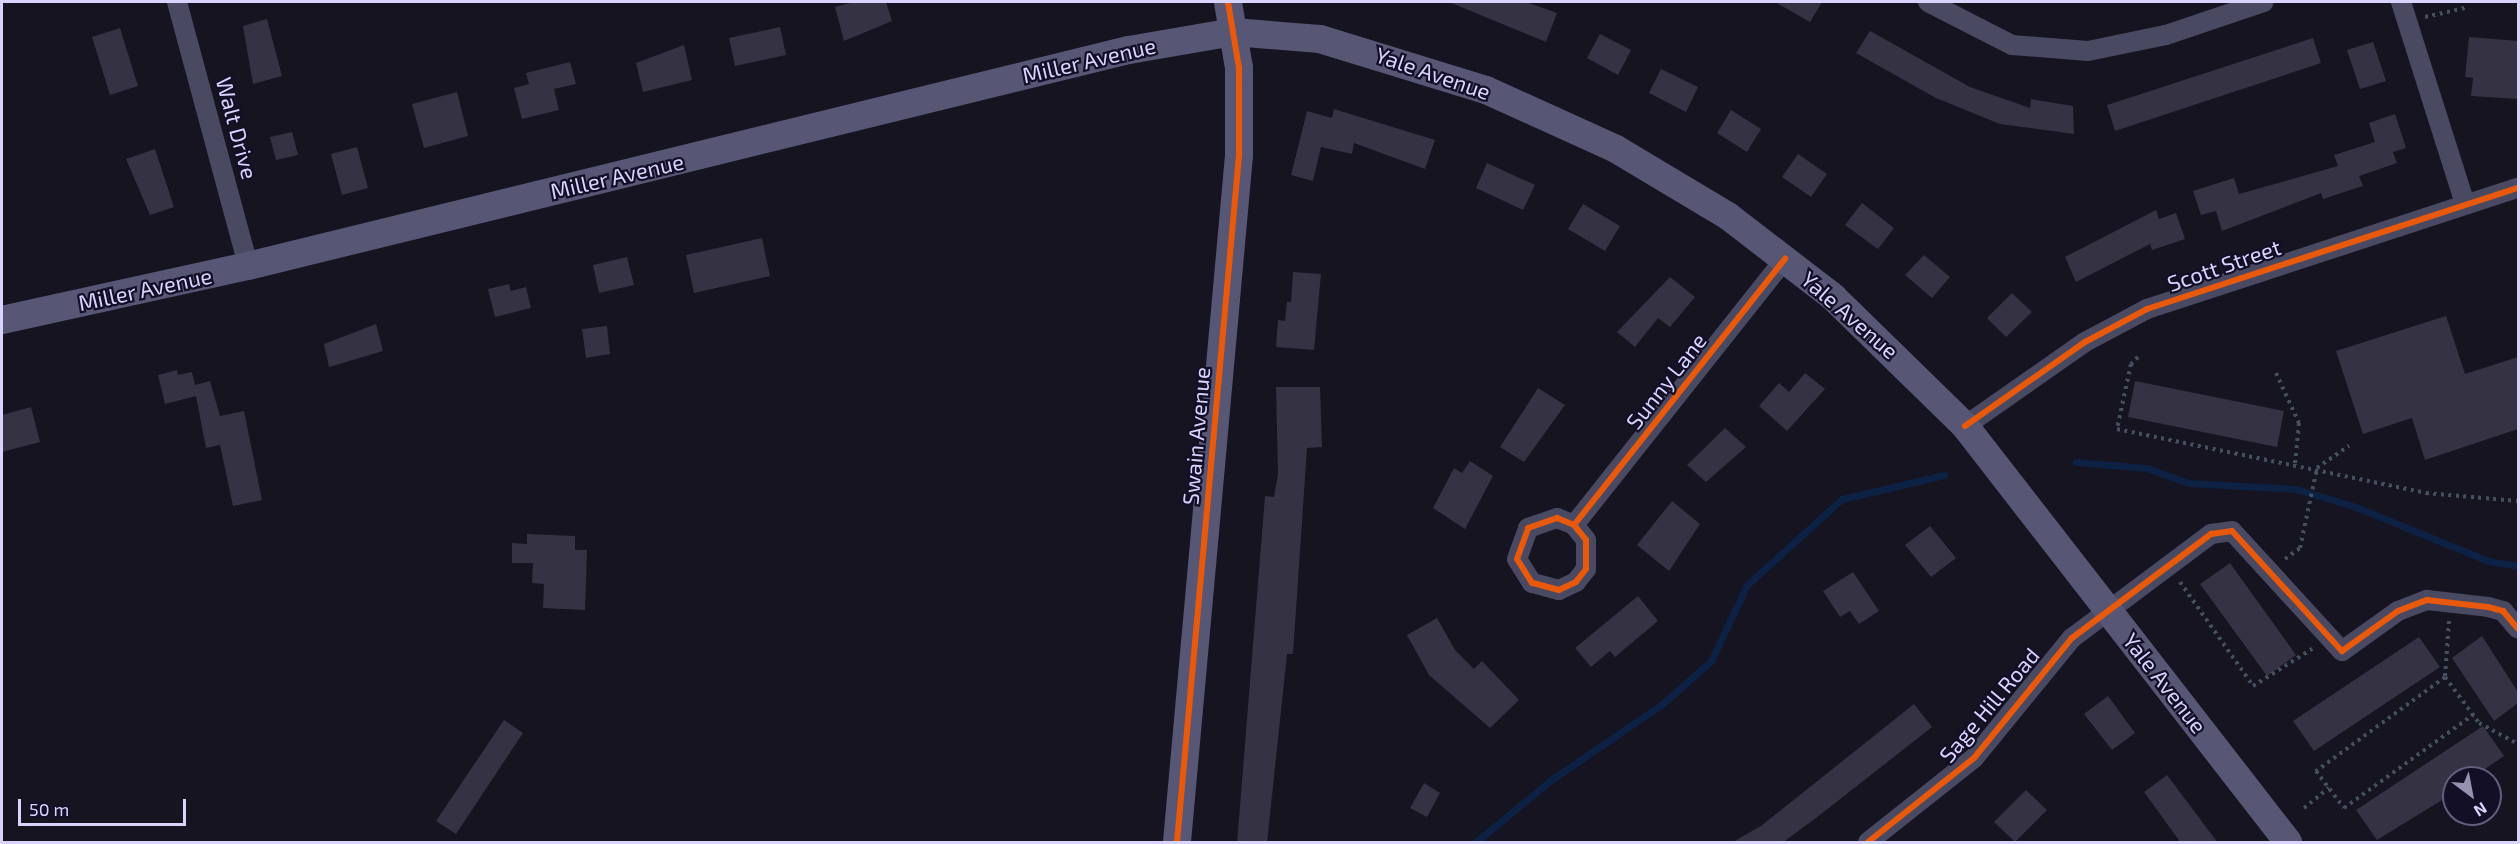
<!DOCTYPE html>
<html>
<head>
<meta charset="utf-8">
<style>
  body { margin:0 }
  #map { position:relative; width:2520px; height:844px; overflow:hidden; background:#161421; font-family:"Exo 2",sans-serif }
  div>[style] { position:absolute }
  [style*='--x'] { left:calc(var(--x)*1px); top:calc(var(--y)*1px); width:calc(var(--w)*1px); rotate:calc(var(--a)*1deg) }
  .stream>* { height:7px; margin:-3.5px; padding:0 3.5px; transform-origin:3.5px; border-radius:3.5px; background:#0d2144 }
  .building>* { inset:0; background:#343243 }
  .path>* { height:4px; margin-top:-2px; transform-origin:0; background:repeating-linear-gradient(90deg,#44505f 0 3px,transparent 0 7.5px) }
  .street>* { height:20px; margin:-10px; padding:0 10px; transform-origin:10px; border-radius:10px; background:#4a4962 }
  .secondary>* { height:28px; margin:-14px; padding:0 14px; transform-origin:14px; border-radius:14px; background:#575674 }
  .cycleway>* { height:6px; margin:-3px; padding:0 3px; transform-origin:3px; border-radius:3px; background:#e8590c }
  span { translate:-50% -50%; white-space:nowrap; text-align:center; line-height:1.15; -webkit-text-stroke:4.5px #130f26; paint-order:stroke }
  .street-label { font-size:22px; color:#d9d4ff }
  .frame { position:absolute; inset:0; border:3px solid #d9d4ff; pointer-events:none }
  .north { position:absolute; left:2442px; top:766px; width:60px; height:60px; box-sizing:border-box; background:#130f26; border:2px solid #625e7d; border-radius:50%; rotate:148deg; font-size:16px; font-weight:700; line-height:24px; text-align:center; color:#d9d4ff }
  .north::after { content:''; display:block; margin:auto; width:21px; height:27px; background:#9591b1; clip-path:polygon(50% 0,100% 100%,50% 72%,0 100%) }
  .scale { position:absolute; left:18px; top:799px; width:168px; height:27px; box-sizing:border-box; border:3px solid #d9d4ff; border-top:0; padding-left:8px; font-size:18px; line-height:21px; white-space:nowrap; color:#d9d4ff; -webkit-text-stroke:4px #130f26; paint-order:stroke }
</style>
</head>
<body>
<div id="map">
  <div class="stream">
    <div style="--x:2076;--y:462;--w:71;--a:4.8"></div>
    <div style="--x:2147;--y:468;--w:44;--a:20.1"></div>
    <div style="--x:2188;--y:483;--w:108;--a:3.2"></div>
    <div style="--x:2296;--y:489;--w:63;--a:16.7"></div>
    <div style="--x:2356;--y:507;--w:143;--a:22.2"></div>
    <div style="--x:2488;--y:561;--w:30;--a:9"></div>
    <div style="--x:1476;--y:842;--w:97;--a:-39.6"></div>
    <div style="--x:1551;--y:780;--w:133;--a:-34.3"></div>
    <div style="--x:1661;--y:705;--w:67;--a:-41.3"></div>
    <div style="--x:1711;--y:661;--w:84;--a:-64.7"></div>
    <div style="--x:1747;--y:585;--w:128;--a:-42.2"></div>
    <div style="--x:1842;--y:499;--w:105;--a:-13.2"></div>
  </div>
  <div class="building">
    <div style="clip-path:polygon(854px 2px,886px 2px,892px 21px,844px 41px,835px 7px)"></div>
    <div style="clip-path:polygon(1449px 2px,1526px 2px,1557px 13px,1546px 42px)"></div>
    <div style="clip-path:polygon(1775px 2px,1822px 2px,1810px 22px)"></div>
    <div style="clip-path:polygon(267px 19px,282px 76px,253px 84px,243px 26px)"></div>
    <div style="clip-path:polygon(780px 27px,786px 55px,735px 66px,729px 38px)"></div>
    <div style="clip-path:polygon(120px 28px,138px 86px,110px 95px,92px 37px)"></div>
    <div style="clip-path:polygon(1870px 31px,1970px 87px,2030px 108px,2031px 99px,2073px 106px,2074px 134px,2000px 124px,1936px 98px,1856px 53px)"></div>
    <div style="clip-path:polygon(1600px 34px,1631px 50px,1618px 75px,1587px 58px)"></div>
    <div style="clip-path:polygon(2469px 37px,2518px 41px,2518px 99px,2471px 96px,2473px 78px,2465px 77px)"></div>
    <div style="clip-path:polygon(2313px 38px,2321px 63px,2115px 131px,2107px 105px)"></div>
    <div style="clip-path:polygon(2373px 42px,2386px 81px,2360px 89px,2347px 50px)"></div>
    <div style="clip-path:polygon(684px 45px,692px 80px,643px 92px,636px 63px)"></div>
    <div style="clip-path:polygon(570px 62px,576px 84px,554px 89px,559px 110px,522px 119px,514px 88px,529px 84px,526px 73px)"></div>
    <div style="clip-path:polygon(1661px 69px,1698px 87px,1686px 112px,1649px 93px)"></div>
    <div style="clip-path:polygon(457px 92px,468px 136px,424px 148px,412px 104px)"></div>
    <div style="clip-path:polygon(1334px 109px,1435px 140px,1425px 169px,1354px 143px,1352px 154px,1321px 147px,1313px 181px,1291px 175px,1307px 111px,1332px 118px)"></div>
    <div style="clip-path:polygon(1731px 110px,1761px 129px,1747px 152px,1717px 133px)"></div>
    <div style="clip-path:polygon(2395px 114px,2406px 148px,2393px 152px,2397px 163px,2359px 176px,2363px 186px,2323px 199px,2321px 193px,2222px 231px,2216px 211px,2201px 215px,2193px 191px,2234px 178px,2239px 194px,2338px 166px,2334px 155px,2375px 142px,2369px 123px)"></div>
    <div style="clip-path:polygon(292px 132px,298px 155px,276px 160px,270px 137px)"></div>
    <div style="clip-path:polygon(357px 147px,368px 188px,342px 195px,331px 154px)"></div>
    <div style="clip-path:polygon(155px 149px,174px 207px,150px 215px,126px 159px)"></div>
    <div style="clip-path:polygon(1798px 154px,1827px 174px,1811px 197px,1782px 177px)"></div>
    <div style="clip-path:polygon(1487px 163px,1535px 185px,1523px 210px,1476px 188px)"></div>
    <div style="clip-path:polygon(1862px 203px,1894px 228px,1878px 249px,1845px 225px)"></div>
    <div style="clip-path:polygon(1583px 204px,1620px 226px,1605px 251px,1568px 229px)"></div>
    <div style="clip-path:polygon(2156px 210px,2159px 219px,2176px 213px,2185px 239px,2152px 250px,2150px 244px,2076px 282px,2065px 257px)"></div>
    <div style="clip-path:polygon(762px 238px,770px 276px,694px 293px,686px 255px)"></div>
    <div style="clip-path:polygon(1924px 255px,1950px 277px,1932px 298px,1905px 275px)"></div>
    <div style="clip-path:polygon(627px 257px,634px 285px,599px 293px,593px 265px)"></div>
    <div style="clip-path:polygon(1293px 272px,1321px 274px,1314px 350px,1276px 347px,1278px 320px,1285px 321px,1287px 302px,1291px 302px)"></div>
    <div style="clip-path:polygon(1670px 277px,1695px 297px,1670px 327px,1658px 318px,1635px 347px,1617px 332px)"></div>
    <div style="clip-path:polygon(509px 284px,511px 291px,526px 287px,531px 308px,495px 317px,488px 289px)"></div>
    <div style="clip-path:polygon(2012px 293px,2032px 312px,2006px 337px,1987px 318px)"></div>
    <div style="clip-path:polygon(2446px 316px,2465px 374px,2518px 357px,2518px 429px,2425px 460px,2412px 418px,2363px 434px,2336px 351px)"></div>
    <div style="clip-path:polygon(376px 324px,383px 351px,329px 367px,324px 344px)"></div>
    <div style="clip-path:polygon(607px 326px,610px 354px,586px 358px,582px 329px)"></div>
    <div style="clip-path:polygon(177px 370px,178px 375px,192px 372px,195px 385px,210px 381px,220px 416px,244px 411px,262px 500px,233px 506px,220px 445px,206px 448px,196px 396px,165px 404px,158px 375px)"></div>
    <div style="clip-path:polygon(1805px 373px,1825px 389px,1787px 431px,1759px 406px,1779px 383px,1789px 392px)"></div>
    <div style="clip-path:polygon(2135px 381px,2284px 411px,2277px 447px,2128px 417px)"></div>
    <div style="clip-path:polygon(1276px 387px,1320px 387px,1322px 447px,1307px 448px,1293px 654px,1287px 654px,1267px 843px,1237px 843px,1265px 496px,1274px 497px,1278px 474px)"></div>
    <div style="clip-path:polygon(1538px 388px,1565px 405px,1524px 462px,1500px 447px)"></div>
    <div style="clip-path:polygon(31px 407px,40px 442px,2px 452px,2px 415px)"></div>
    <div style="clip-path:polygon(1725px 428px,1746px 447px,1706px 482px,1687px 465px)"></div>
    <div style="clip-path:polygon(1470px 461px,1493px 476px,1465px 529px,1433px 508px,1454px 468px,1462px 473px)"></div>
    <div style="clip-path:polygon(1672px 501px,1700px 524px,1669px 571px,1637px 545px)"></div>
    <div style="clip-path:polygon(1930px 526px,1956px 558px,1931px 577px,1905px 545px)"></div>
    <div style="clip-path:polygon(527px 534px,575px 536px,575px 550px,587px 550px,585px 610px,543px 608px,544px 584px,532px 583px,533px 563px,512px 563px,512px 543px,527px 544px)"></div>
    <div style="clip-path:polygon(2230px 563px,2296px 655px,2267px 676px,2200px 584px)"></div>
    <div style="clip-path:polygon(1853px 572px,1879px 611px,1859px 624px,1850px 611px,1840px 617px,1823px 591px)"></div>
    <div style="clip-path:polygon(1638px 596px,1658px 621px,1615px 657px,1610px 651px,1591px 667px,1575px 648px)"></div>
    <div style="clip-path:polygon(1437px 618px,1455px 650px,1474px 669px,1482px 661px,1519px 700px,1490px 728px,1429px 675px,1407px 635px)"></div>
    <div style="clip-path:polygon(2482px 636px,2518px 692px,2518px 703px,2494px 721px,2452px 658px)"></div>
    <div style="clip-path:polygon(2419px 637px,2440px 667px,2314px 751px,2293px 721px)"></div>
    <div style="clip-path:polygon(2108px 696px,2135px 733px,2112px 750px,2084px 714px)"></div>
    <div style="clip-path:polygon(1914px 704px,1932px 727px,1816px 818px,1782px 843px,1731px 843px,1761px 826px)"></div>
    <div style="clip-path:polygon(504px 720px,523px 733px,456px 834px,436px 821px)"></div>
    <div style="clip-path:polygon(2483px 726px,2504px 756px,2472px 778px,2454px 778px,2442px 800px,2377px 840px,2356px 810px)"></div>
    <div style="clip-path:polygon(2167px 775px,2218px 843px,2181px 843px,2144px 792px)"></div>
    <div style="clip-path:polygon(1424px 783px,1440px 793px,1427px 817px,1410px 808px)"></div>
    <div style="clip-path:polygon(2026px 790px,2047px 810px,2015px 842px,1994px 822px)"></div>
  </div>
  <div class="path">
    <div style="--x:2425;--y:17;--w:45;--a:-12.8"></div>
    <div style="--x:2138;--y:357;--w:10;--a:135"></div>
    <div style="--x:2131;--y:364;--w:66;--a:102.2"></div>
    <div style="--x:2117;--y:429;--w:316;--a:11.7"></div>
    <div style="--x:2426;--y:493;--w:92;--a:5"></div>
    <div style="--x:2276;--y:373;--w:55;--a:65.3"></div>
    <div style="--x:2299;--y:423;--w:41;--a:95.6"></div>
    <div style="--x:2285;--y:559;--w:19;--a:-36"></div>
    <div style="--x:2300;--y:548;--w:82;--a:-78"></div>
    <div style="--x:2317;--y:468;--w:39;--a:-35"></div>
    <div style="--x:2180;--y:582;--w:127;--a:54.9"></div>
    <div style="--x:2253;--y:686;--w:70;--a:-32.1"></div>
    <div style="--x:2449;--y:621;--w:56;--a:94.1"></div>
    <div style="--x:2445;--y:677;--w:57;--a:53.5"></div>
    <div style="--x:2479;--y:723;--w:44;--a:28.3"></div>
    <div style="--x:2445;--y:677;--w:160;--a:143.9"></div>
    <div style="--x:2316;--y:771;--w:46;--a:52.9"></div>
    <div style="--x:2344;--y:808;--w:159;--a:-35.8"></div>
    <div style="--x:2304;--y:808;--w:32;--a:-39"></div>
  </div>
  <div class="street">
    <div style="--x:177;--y:2;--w:273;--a:74.9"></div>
    <div style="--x:1928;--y:2;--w:94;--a:27.1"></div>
    <div style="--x:2012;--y:45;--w:76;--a:4.5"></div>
    <div style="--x:2088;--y:51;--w:80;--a:-11.6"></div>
    <div style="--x:2166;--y:35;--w:103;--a:-18.6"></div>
    <div style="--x:2401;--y:2;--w:212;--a:72.4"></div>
    <div style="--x:1965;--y:426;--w:146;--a:-35"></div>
    <div style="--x:2085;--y:342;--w:70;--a:-28"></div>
    <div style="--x:2147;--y:309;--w:390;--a:-18.1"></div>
    <div style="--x:1574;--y:525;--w:19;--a:51"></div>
    <div style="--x:1586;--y:540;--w:29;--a:90"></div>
    <div style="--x:1586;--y:569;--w:16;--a:128"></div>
    <div style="--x:1576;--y:582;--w:19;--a:155"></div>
    <div style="--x:1559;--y:590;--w:28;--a:-165"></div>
    <div style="--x:1532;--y:583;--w:28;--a:-122"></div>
    <div style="--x:1517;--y:559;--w:33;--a:-70"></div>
    <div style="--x:1528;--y:528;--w:31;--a:-19"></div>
    <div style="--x:1557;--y:518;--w:18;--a:22"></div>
    <div style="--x:1574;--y:525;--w:340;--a:-51.6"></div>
    <div style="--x:1868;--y:842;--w:135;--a:-38.4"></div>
    <div style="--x:1974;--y:758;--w:155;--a:-50.8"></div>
    <div style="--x:2072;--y:638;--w:174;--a:-36.8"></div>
    <div style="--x:2211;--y:534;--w:21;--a:-8"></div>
    <div style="--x:2232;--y:531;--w:163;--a:47.5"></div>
    <div style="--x:2342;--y:651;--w:69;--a:-35.5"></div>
    <div style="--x:2398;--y:611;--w:31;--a:-21"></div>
    <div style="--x:2427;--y:600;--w:61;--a:6.5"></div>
    <div style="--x:2488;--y:607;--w:16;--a:15"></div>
    <div style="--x:2503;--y:611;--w:23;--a:50"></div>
  </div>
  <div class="secondary">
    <div style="--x:2;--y:320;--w:252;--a:-12.4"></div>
    <div style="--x:248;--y:266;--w:907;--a:-13.78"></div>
    <div style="--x:1129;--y:50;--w:106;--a:-9.8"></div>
    <div style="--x:1233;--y:32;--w:87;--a:4.6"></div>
    <div style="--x:1320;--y:39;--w:174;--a:17.1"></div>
    <div style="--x:1486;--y:90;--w:143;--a:24.4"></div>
    <div style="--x:1616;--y:149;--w:131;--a:30.9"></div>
    <div style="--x:1728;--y:216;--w:133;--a:37.6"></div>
    <div style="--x:1833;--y:297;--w:185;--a:44.3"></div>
    <div style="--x:1965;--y:426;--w:527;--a:52.17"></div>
    <div style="--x:1177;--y:842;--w:690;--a:-84.84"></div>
    <div style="--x:1239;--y:155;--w:87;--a:-90"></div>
    <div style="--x:1239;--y:68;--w:67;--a:-99.5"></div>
  </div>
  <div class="cycleway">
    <div style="--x:1965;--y:426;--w:146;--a:-35"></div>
    <div style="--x:2085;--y:342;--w:70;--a:-28"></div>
    <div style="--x:2147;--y:309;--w:390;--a:-18.1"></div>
    <div style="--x:1574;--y:525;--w:19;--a:51"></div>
    <div style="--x:1586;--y:540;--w:29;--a:90"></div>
    <div style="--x:1586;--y:569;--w:16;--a:128"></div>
    <div style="--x:1576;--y:582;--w:19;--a:155"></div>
    <div style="--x:1559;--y:590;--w:28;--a:-165"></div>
    <div style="--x:1532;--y:583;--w:28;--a:-122"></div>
    <div style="--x:1517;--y:559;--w:33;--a:-70"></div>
    <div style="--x:1528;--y:528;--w:31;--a:-19"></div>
    <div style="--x:1557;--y:518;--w:18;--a:22"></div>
    <div style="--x:1574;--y:525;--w:340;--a:-51.6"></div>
    <div style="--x:1177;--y:842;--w:690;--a:-84.84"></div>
    <div style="--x:1239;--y:155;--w:87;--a:-90"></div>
    <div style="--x:1239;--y:68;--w:67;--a:-99.5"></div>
    <div style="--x:1868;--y:842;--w:135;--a:-38.4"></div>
    <div style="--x:1974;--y:758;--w:155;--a:-50.8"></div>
    <div style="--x:2072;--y:638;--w:174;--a:-36.8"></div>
    <div style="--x:2211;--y:534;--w:21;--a:-8"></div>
    <div style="--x:2232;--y:531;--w:163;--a:47.5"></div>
    <div style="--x:2342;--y:651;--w:69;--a:-35.5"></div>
    <div style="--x:2398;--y:611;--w:31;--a:-21"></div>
    <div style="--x:2427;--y:600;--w:61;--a:6.5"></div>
    <div style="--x:2488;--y:607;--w:16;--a:15"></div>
    <div style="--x:2503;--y:611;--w:23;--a:50"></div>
  </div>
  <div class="street-label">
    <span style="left:1089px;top:60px;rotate:-13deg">Miller Avenue</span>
    <span style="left:1433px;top:73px;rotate:19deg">Yale Avenue</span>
    <span style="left:237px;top:128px;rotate:75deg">Walt Drive</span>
    <span style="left:617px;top:176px;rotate:-13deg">Miller Avenue</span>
    <span style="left:2224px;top:265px;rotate:-19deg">Scott Street</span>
    <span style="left:145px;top:289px;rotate:-12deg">Miller Avenue</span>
    <span style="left:1850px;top:315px;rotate:41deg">Yale Avenue</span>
    <span style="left:1666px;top:381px;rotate:-52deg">Sunny Lane</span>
    <span style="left:1196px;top:436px;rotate:-85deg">Swain Avenue</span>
    <span style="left:2165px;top:683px;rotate:52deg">Yale Avenue</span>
    <span style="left:1989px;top:705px;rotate:-50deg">Sage Hill Road</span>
  </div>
  <div class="frame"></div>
  <div class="north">N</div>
  <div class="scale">50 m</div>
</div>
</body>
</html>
